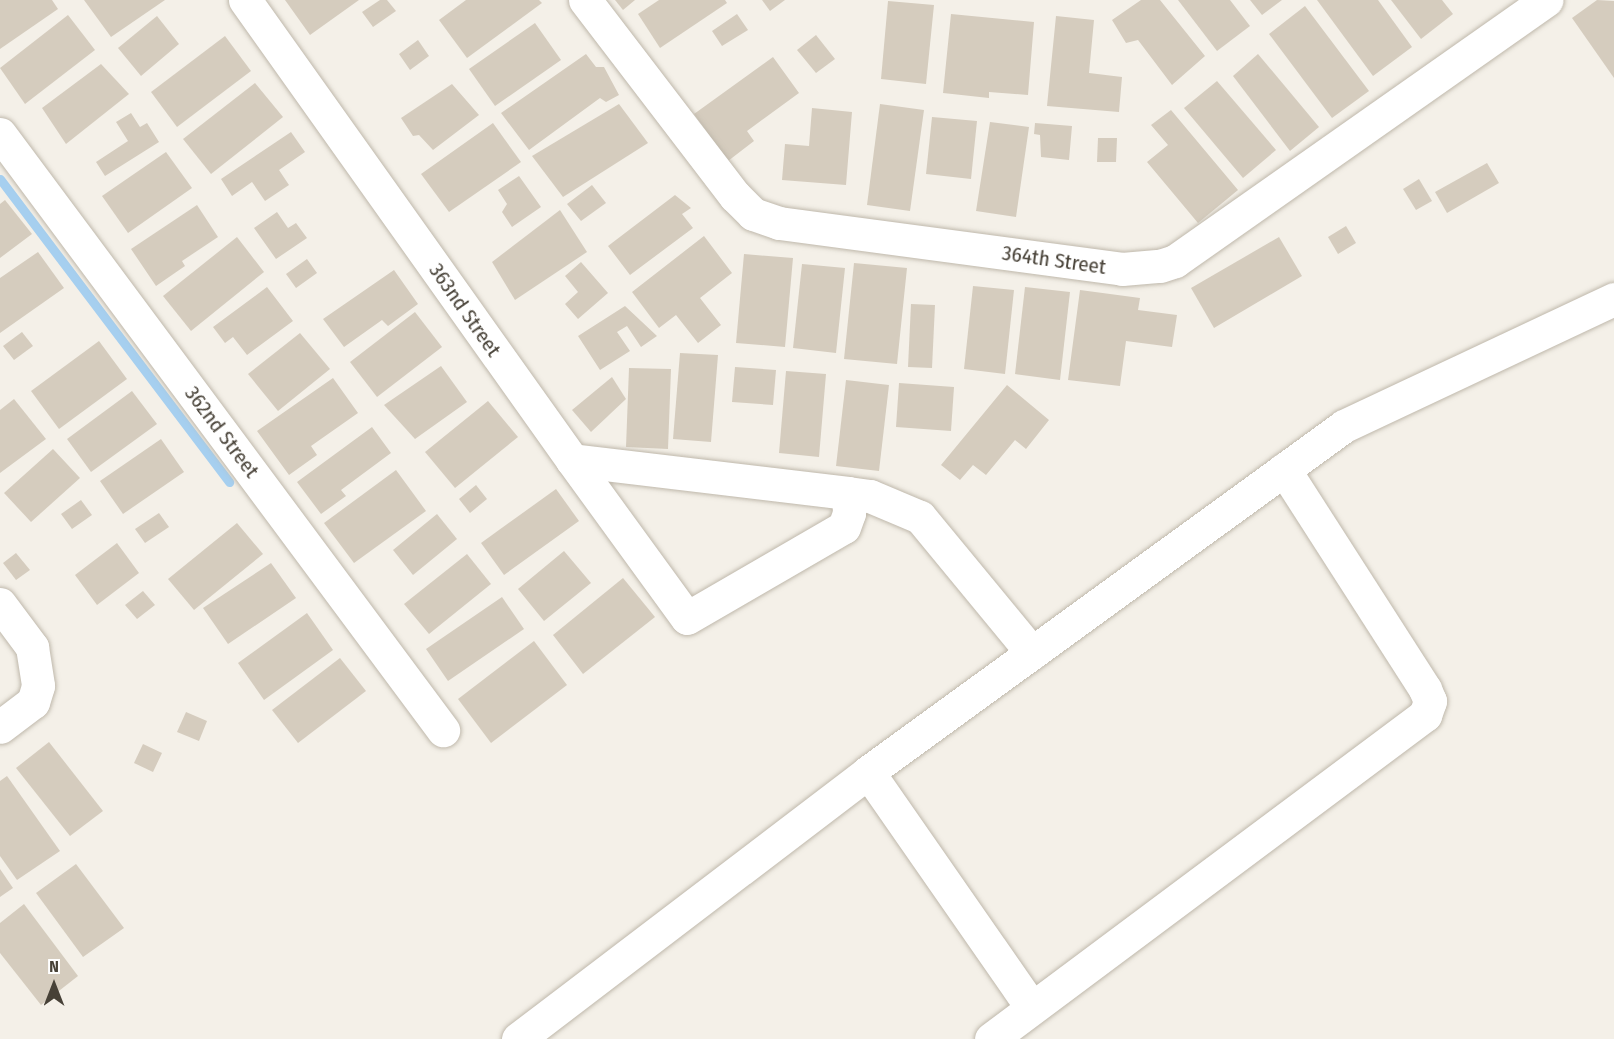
<!DOCTYPE html>
<html>
<head>
<meta charset="utf-8">
<style>
  body { margin:0 }
  #map { position:relative; width:1614px; height:1039px; overflow:hidden; background:#f4f0e8; font-family:"Fira Sans Condensed",sans-serif }
  div>[style] { position:absolute }
  [style*='--x'] { left:calc(var(--x)*1px); top:calc(var(--y)*1px); width:calc(var(--w)*1px); rotate:calc(var(--a)*1deg) }
  .stream>* { height:9px; margin:-4.5px; padding:0 4.5px; transform-origin:4.5px; border-radius:4.5px; background:#a6cfef }
  .building>* { inset:0; background:#d5ccbe }
  .roads { filter:drop-shadow(0 0 2px #bfb8ab) drop-shadow(0 0 2px #bfb8ab) }
  .minor>* { height:33px; margin:-16.5px; padding:0 16.5px; transform-origin:16.5px; border-radius:16.5px; background:#fff }
  span { translate:-50% -50%; white-space:nowrap; text-align:center; line-height:1.15; -webkit-text-stroke:4.5px #fff; paint-order:stroke }
  .street-label { font-size:21px; color:#474137 }
  .north { position:absolute; left:24px; top:955px; width:60px; height:60px; -webkit-text-stroke:4px #fff; paint-order:stroke; rotate:0deg; font-size:16px; font-weight:700; line-height:24px; text-align:center; color:#474137 }
  .north::after { content:''; display:block; margin:auto; width:21px; height:27px; background:#474137; clip-path:polygon(50% 0,100% 100%,50% 72%,0 100%) }
</style>
</head>
<body>
<div id="map">
  <div class="stream">
    <div style="--x:0;--y:179;--w:380;--a:52.9"></div>
  </div>
  <div class="building">
    <div style="clip-path:polygon(0 0,52px 0,58px 9px,0 49px)"></div>
    <div style="clip-path:polygon(84px 0,165px 0,111px 37px)"></div>
    <div style="clip-path:polygon(285px 0,359px 0,310px 35px)"></div>
    <div style="clip-path:polygon(380px 0,387px 0,396px 11px,373px 27px,362px 12px)"></div>
    <div style="clip-path:polygon(466px 0,539px 0,542px 3px,467px 58px,439px 20px)"></div>
    <div style="clip-path:polygon(615px 0,635px 0,623px 10px)"></div>
    <div style="clip-path:polygon(659px 0,725px 0,727px 3px,660px 48px,638px 14px)"></div>
    <div style="clip-path:polygon(762px 0,785px 0,770px 11px)"></div>
    <div style="clip-path:polygon(1141px 0,1160px 0,1205px 56px,1172px 85px,1138px 40px,1126px 43px,1112px 20px)"></div>
    <div style="clip-path:polygon(1178px 0,1230px 0,1250px 26px,1217px 51px)"></div>
    <div style="clip-path:polygon(1250px 0,1282px 0,1262px 15px)"></div>
    <div style="clip-path:polygon(1317px 0,1378px 0,1412px 47px,1373px 76px)"></div>
    <div style="clip-path:polygon(1391px 0,1442px 0,1453px 14px,1421px 39px)"></div>
    <div style="clip-path:polygon(1597px 0,1614px 1px,1614px 78px,1572px 18px)"></div>
    <div style="clip-path:polygon(888px 1px,934px 5px,926px 84px,881px 79px)"></div>
    <div style="clip-path:polygon(1305px 6px,1369px 91px,1332px 118px,1269px 34px)"></div>
    <div style="clip-path:polygon(737px 14px,748px 30px,722px 46px,712px 31px)"></div>
    <div style="clip-path:polygon(951px 14px,1034px 22px,1028px 95px,989px 92px,989px 98px,943px 93px)"></div>
    <div style="clip-path:polygon(68px 15px,95px 50px,25px 104px,0 68px)"></div>
    <div style="clip-path:polygon(157px 16px,179px 44px,141px 76px,118px 48px)"></div>
    <div style="clip-path:polygon(1056px 16px,1094px 20px,1089px 73px,1122px 77px,1119px 112px,1047px 106px)"></div>
    <div style="clip-path:polygon(535px 23px,561px 60px,495px 106px,469px 69px)"></div>
    <div style="clip-path:polygon(816px 35px,835px 59px,816px 73px,797px 50px)"></div>
    <div style="clip-path:polygon(225px 36px,251px 71px,177px 127px,151px 92px)"></div>
    <div style="clip-path:polygon(418px 40px,429px 56px,410px 70px,399px 54px)"></div>
    <div style="clip-path:polygon(586px 54px,596px 67px,604px 67px,619px 95px,606px 102px,600px 98px,529px 150px,501px 113px)"></div>
    <div style="clip-path:polygon(1258px 54px,1319px 127px,1290px 151px,1233px 76px)"></div>
    <div style="clip-path:polygon(773px 57px,799px 93px,747px 131px,754px 141px,728px 161px,694px 114px)"></div>
    <div style="clip-path:polygon(101px 64px,129px 94px,66px 144px,42px 108px)"></div>
    <div style="clip-path:polygon(1217px 81px,1276px 150px,1243px 178px,1184px 108px)"></div>
    <div style="clip-path:polygon(255px 83px,283px 117px,211px 174px,183px 139px)"></div>
    <div style="clip-path:polygon(452px 84px,479px 115px,433px 150px,419px 135px,413px 136px,401px 118px)"></div>
    <div style="clip-path:polygon(619px 104px,648px 143px,563px 197px,532px 156px)"></div>
    <div style="clip-path:polygon(880px 104px,924px 110px,910px 211px,867px 205px)"></div>
    <div style="clip-path:polygon(812px 108px,852px 112px,846px 185px,782px 180px,785px 144px,809px 146px)"></div>
    <div style="clip-path:polygon(1171px 110px,1238px 190px,1198px 223px,1147px 162px,1168px 145px,1151px 125px)"></div>
    <div style="clip-path:polygon(131px 113px,140px 127px,147px 123px,159px 142px,105px 176px,96px 162px,128px 141px,116px 122px)"></div>
    <div style="clip-path:polygon(932px 117px,977px 121px,971px 179px,926px 174px)"></div>
    <div style="clip-path:polygon(990px 122px,1029px 127px,1016px 217px,976px 211px)"></div>
    <div style="clip-path:polygon(493px 123px,521px 162px,449px 212px,421px 174px)"></div>
    <div style="clip-path:polygon(1035px 123px,1072px 126px,1069px 160px,1041px 157px,1040px 135px,1034px 134px)"></div>
    <div style="clip-path:polygon(291px 132px,305px 152px,279px 170px,289px 185px,265px 201px,252px 182px,232px 196px,221px 179px)"></div>
    <div style="clip-path:polygon(1098px 138px,1117px 138px,1116px 162px,1097px 162px)"></div>
    <div style="clip-path:polygon(166px 152px,192px 188px,128px 233px,102px 196px)"></div>
    <div style="clip-path:polygon(1487px 163px,1499px 183px,1447px 213px,1435px 192px)"></div>
    <div style="clip-path:polygon(519px 176px,541px 207px,512px 227px,502px 212px,507px 204px,498px 190px)"></div>
    <div style="clip-path:polygon(1419px 179px,1432px 201px,1416px 210px,1403px 189px)"></div>
    <div style="clip-path:polygon(592px 185px,606px 203px,581px 221px,567px 204px)"></div>
    <div style="clip-path:polygon(675px 195px,691px 208px,682px 214px,693px 228px,630px 275px,608px 246px)"></div>
    <div style="clip-path:polygon(5px 200px,32px 234px,0 258px,0 204px)"></div>
    <div style="clip-path:polygon(197px 205px,218px 237px,182px 261px,185px 266px,156px 286px,131px 249px)"></div>
    <div style="clip-path:polygon(560px 210px,587px 252px,515px 300px,492px 262px)"></div>
    <div style="clip-path:polygon(277px 212px,288px 228px,296px 223px,307px 238px,276px 259px,254px 228px)"></div>
    <div style="clip-path:polygon(1346px 226px,1356px 243px,1338px 254px,1328px 237px)"></div>
    <div style="clip-path:polygon(704px 236px,732px 273px,700px 298px,721px 325px,698px 343px,676px 315px,659px 328px,632px 292px)"></div>
    <div style="clip-path:polygon(237px 237px,264px 272px,191px 331px,163px 296px)"></div>
    <div style="clip-path:polygon(1279px 237px,1302px 276px,1214px 328px,1191px 288px)"></div>
    <div style="clip-path:polygon(38px 252px,64px 288px,0 333px,0 278px)"></div>
    <div style="clip-path:polygon(744px 254px,793px 258px,785px 347px,736px 343px)"></div>
    <div style="clip-path:polygon(307px 259px,317px 273px,296px 288px,286px 274px)"></div>
    <div style="clip-path:polygon(581px 262px,608px 293px,578px 319px,565px 304px,578px 292px,565px 276px)"></div>
    <div style="clip-path:polygon(854px 263px,907px 268px,897px 364px,844px 359px)"></div>
    <div style="clip-path:polygon(802px 264px,845px 268px,836px 353px,793px 348px)"></div>
    <div style="clip-path:polygon(394px 270px,418px 304px,388px 326px,382px 320px,344px 347px,323px 319px)"></div>
    <div style="clip-path:polygon(973px 286px,1014px 290px,1005px 374px,964px 369px)"></div>
    <div style="clip-path:polygon(267px 287px,293px 321px,247px 355px,233px 337px,225px 343px,213px 327px)"></div>
    <div style="clip-path:polygon(1025px 287px,1070px 292px,1060px 380px,1015px 374px)"></div>
    <div style="clip-path:polygon(1080px 290px,1140px 298px,1138px 310px,1177px 315px,1172px 347px,1126px 341px,1120px 386px,1068px 380px)"></div>
    <div style="clip-path:polygon(911px 304px,935px 305px,932px 368px,908px 367px)"></div>
    <div style="clip-path:polygon(625px 306px,657px 336px,641px 347px,627px 326px,617px 332px,630px 351px,600px 370px,578px 336px)"></div>
    <div style="clip-path:polygon(415px 312px,442px 347px,377px 397px,350px 362px)"></div>
    <div style="clip-path:polygon(22px 332px,33px 346px,14px 360px,3px 346px)"></div>
    <div style="clip-path:polygon(300px 333px,330px 369px,278px 411px,248px 374px)"></div>
    <div style="clip-path:polygon(99px 341px,127px 379px,59px 429px,31px 391px)"></div>
    <div style="clip-path:polygon(680px 353px,718px 355px,711px 442px,673px 439px)"></div>
    <div style="clip-path:polygon(441px 366px,467px 402px,415px 439px,384px 405px)"></div>
    <div style="clip-path:polygon(735px 367px,776px 370px,773px 405px,732px 402px)"></div>
    <div style="clip-path:polygon(629px 368px,671px 369px,668px 449px,626px 447px)"></div>
    <div style="clip-path:polygon(786px 371px,826px 374px,819px 457px,779px 453px)"></div>
    <div style="clip-path:polygon(612px 377px,626px 399px,591px 432px,572px 410px)"></div>
    <div style="clip-path:polygon(333px 378px,358px 413px,311px 446px,317px 455px,289px 475px,257px 431px)"></div>
    <div style="clip-path:polygon(846px 380px,889px 385px,879px 471px,836px 466px)"></div>
    <div style="clip-path:polygon(899px 383px,954px 387px,951px 431px,896px 427px)"></div>
    <div style="clip-path:polygon(1007px 385px,1049px 420px,1026px 449px,1015px 440px,986px 475px,973px 465px,960px 480px,941px 465px)"></div>
    <div style="clip-path:polygon(132px 391px,157px 424px,91px 472px,67px 439px)"></div>
    <div style="clip-path:polygon(14px 399px,46px 439px,0 473px,0 410px)"></div>
    <div style="clip-path:polygon(488px 401px,518px 437px,455px 488px,425px 452px)"></div>
    <div style="clip-path:polygon(372px 427px,391px 453px,341px 490px,346px 496px,321px 514px,297px 482px)"></div>
    <div style="clip-path:polygon(161px 439px,184px 472px,123px 514px,100px 481px)"></div>
    <div style="clip-path:polygon(53px 449px,80px 478px,31px 522px,4px 493px)"></div>
    <div style="clip-path:polygon(396px 470px,426px 511px,354px 563px,324px 523px)"></div>
    <div style="clip-path:polygon(476px 485px,487px 499px,470px 513px,459px 499px)"></div>
    <div style="clip-path:polygon(556px 489px,579px 521px,504px 575px,481px 543px)"></div>
    <div style="clip-path:polygon(81px 500px,92px 515px,72px 529px,61px 514px)"></div>
    <div style="clip-path:polygon(159px 513px,169px 527px,145px 543px,135px 529px)"></div>
    <div style="clip-path:polygon(437px 514px,457px 539px,413px 575px,393px 550px)"></div>
    <div style="clip-path:polygon(237px 523px,263px 554px,194px 610px,168px 579px)"></div>
    <div style="clip-path:polygon(117px 543px,139px 573px,97px 605px,75px 575px)"></div>
    <div style="clip-path:polygon(564px 551px,591px 583px,544px 621px,518px 589px)"></div>
    <div style="clip-path:polygon(16px 553px,30px 570px,16px 580px,3px 563px)"></div>
    <div style="clip-path:polygon(467px 554px,491px 584px,429px 634px,404px 604px)"></div>
    <div style="clip-path:polygon(271px 563px,296px 598px,228px 644px,203px 608px)"></div>
    <div style="clip-path:polygon(623px 578px,655px 617px,583px 674px,553px 635px)"></div>
    <div style="clip-path:polygon(143px 591px,155px 605px,137px 619px,125px 605px)"></div>
    <div style="clip-path:polygon(502px 597px,524px 629px,448px 681px,426px 649px)"></div>
    <div style="clip-path:polygon(307px 613px,333px 650px,264px 700px,238px 663px)"></div>
    <div style="clip-path:polygon(534px 641px,567px 685px,491px 743px,458px 699px)"></div>
    <div style="clip-path:polygon(340px 658px,366px 691px,298px 743px,272px 710px)"></div>
    <div style="clip-path:polygon(186px 712px,207px 721px,199px 741px,177px 732px)"></div>
    <div style="clip-path:polygon(49px 742px,103px 811px,70px 836px,16px 768px)"></div>
    <div style="clip-path:polygon(143px 744px,162px 753px,153px 772px,134px 763px)"></div>
    <div style="clip-path:polygon(7px 776px,60px 851px,17px 880px,0 856px,0 781px)"></div>
    <div style="clip-path:polygon(76px 864px,124px 928px,83px 957px,36px 893px)"></div>
    <div style="clip-path:polygon(0 869px,13px 888px,0 897px)"></div>
    <div style="clip-path:polygon(24px 904px,78px 976px,41px 1005px,0 953px,0 923px)"></div>
  </div>
  <div class="roads">
    <div class="minor">
      <div style="--x:245;--y:0;--w:564;--a:54.59"></div>
      <div style="--x:572;--y:460;--w:195;--a:54"></div>
      <div style="--x:687;--y:618;--w:181;--a:-30.1"></div>
      <div style="--x:844;--y:527;--w:15;--a:-70"></div>
      <div style="--x:849;--y:513;--w:20;--a:-93"></div>
      <div style="--x:848;--y:493;--w:278;--a:-173.2"></div>
      <div style="--x:585;--y:0;--w:247;--a:52.6"></div>
      <div style="--x:735;--y:196;--w:25;--a:45"></div>
      <div style="--x:753;--y:214;--w:28;--a:19"></div>
      <div style="--x:779;--y:223;--w:346;--a:7.6"></div>
      <div style="--x:1122;--y:269;--w:38;--a:-5"></div>
      <div style="--x:1160;--y:266;--w:16;--a:-18"></div>
      <div style="--x:1175;--y:261;--w:454;--a:-35.1"></div>
      <div style="--x:0;--y:134;--w:743;--a:53.38"></div>
      <div style="--x:848;--y:493;--w:22;--a:8"></div>
      <div style="--x:870;--y:496;--w:54;--a:22.8"></div>
      <div style="--x:920;--y:517;--w:176;--a:50.5"></div>
      <div style="--x:0;--y:604;--w:54;--a:53.3"></div>
      <div style="--x:32;--y:647;--w:39;--a:81"></div>
      <div style="--x:38;--y:686;--w:17;--a:107"></div>
      <div style="--x:33;--y:702;--w:41;--a:142.9"></div>
      <div style="--x:868;--y:772;--w:287;--a:55.2"></div>
      <div style="--x:518;--y:1039;--w:440;--a:-37.3"></div>
      <div style="--x:868;--y:772;--w:588;--a:-36.01"></div>
      <div style="--x:1344;--y:426;--w:298;--a:-25.2"></div>
      <div style="--x:991;--y:1039;--w:542;--a:-36.74"></div>
      <div style="--x:1425;--y:715;--w:15;--a:-70"></div>
      <div style="--x:1430;--y:701;--w:13;--a:-113"></div>
      <div style="--x:1425;--y:689;--w:261;--a:-122.7"></div>
    </div>
  </div>
  <div class="street-label">
    <span style="left:1054px;top:260px;rotate:8deg">364th Street</span>
    <span style="left:465px;top:310px;rotate:55deg">363nd Street</span>
    <span style="left:222px;top:432px;rotate:53deg">362nd Street</span>
  </div>
  <div class="north">N</div>
</div>
</body>
</html>
